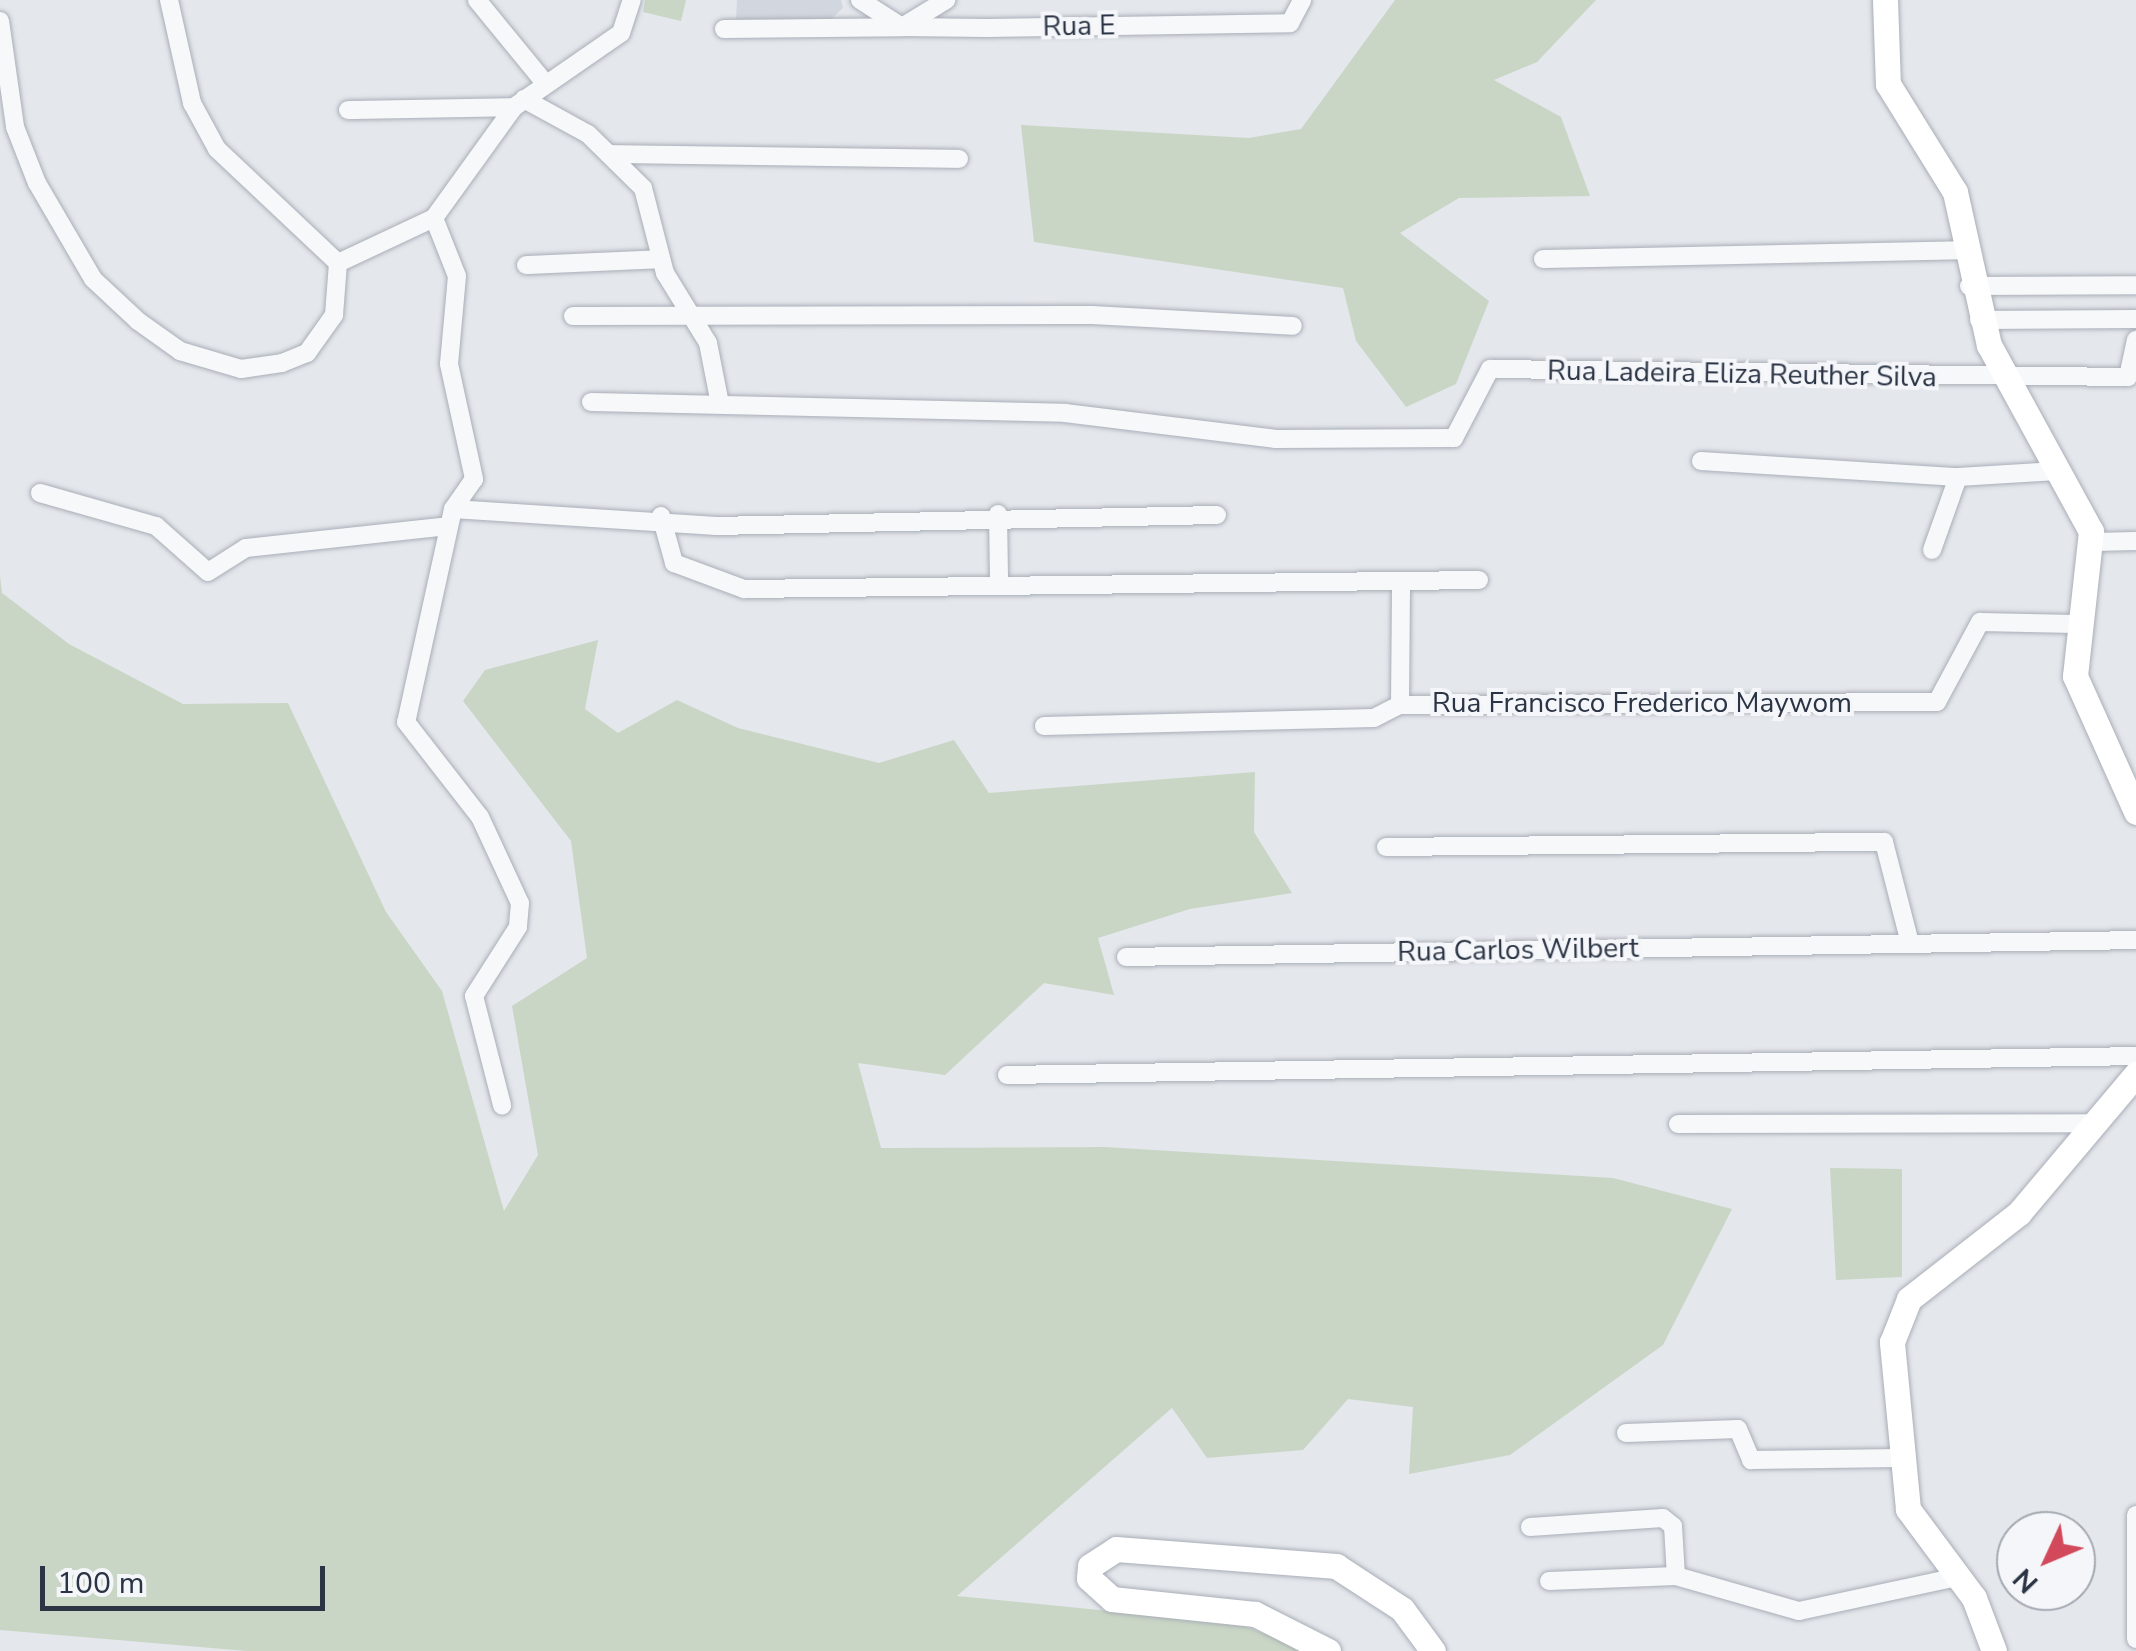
<!DOCTYPE html>
<html>
<head>
<meta charset="utf-8">
<style>
  body { margin:0 }
  #map { position:relative; width:2136px; height:1651px; overflow:hidden; background:#e4e7ec; font-family:"Nunito Sans",sans-serif }
  div>[style] { position:absolute }
  [style*='--x'] { left:calc(var(--x)*1px); top:calc(var(--y)*1px); width:calc(var(--w)*1px); rotate:calc(var(--a)*1deg) }
  .built>* { inset:0; background:#d2d6de }
  .green>* { inset:0; background:#c9d6c5 }
  .roads { filter:drop-shadow(0 0 2px #a9aeb7) drop-shadow(0 0 2px #a9aeb7) }
  .street>* { height:18px; margin:-9px; padding:0 9px; transform-origin:9px; border-radius:9px; background:#f7f8fa }
  .secondary>* { height:25px; margin:-12.5px; padding:0 12.5px; transform-origin:12.5px; border-radius:12.5px; background:#fff }
  span { translate:-50% -50%; white-space:nowrap; text-align:center; line-height:1.15; -webkit-text-stroke:8px #f4f6f9; paint-order:stroke }
  .street-label { font-size:28px; color:#2b3445 }
  .north { position:absolute; left:1996px; top:1511px; width:100px; height:100px; box-sizing:border-box; background:#f4f6f9; border:2px solid #a4a8b1; border-radius:50%; rotate:226deg; font-size:28px; font-weight:700; line-height:40px; text-align:center; color:#2b3445 }
  .north::after { content:''; display:block; margin:auto; width:35px; height:45px; background:#d1495b; clip-path:polygon(50% 0,100% 100%,50% 72%,0 100%) }
  .scale { position:absolute; left:40px; top:1566px; width:285px; height:45px; box-sizing:border-box; border:5px solid #2b3445; border-top:0; padding-left:12px; font-size:30px; line-height:35px; white-space:nowrap; color:#2b3445; -webkit-text-stroke:8px #f4f6f9; paint-order:stroke }
</style>
</head>
<body>
<div id="map">
  <div class="built">
    <div style="clip-path:polygon(737px 0,841px 0,843px 8px,829px 21px,736px 21px)"></div>
  </div>
  <div class="green">
    <div style="clip-path:polygon(645px 0,686px 0,681px 21px,643px 12px)"></div>
    <div style="clip-path:polygon(1395px 0,1596px 0,1537px 62px,1494px 80px,1561px 117px,1590px 196px,1459px 198px,1400px 233px,1489px 301px,1456px 384px,1406px 407px,1356px 341px,1343px 288px,1034px 242px,1021px 125px,1249px 138px,1301px 129px)"></div>
    <div style="clip-path:polygon(0 576px,2px 593px,69px 644px,183px 704px,288px 703px,386px 912px,442px 991px,504px 1211px,538px 1155px,512px 1006px,587px 958px,571px 841px,463px 701px,485px 670px,598px 640px,585px 709px,618px 733px,677px 700px,738px 728px,879px 763px,954px 740px,989px 793px,1255px 772px,1254px 832px,1292px 893px,1190px 909px,1098px 938px,1114px 995px,1044px 983px,945px 1075px,858px 1063px,881px 1148px,1105px 1147px,1613px 1178px,1732px 1209px,1663px 1345px,1510px 1455px,1409px 1474px,1413px 1407px,1348px 1399px,1303px 1450px,1207px 1458px,1172px 1408px,957px 1596px,1240px 1624px,1307px 1651px,247px 1651px,0 1630px)"></div>
    <div style="clip-path:polygon(1830px 1168px,1902px 1169px,1902px 1277px,1836px 1280px)"></div>
  </div>
  <div class="roads">
    <div class="street">
      <div style="--x:169;--y:0;--w:106;--a:77.4"></div>
      <div style="--x:192;--y:103;--w:52;--a:61.5"></div>
      <div style="--x:217;--y:149;--w:166;--a:43.3"></div>
      <div style="--x:477;--y:0;--w:106;--a:50.7"></div>
      <div style="--x:860;--y:0;--w:50;--a:32.7"></div>
      <div style="--x:902;--y:27;--w:85;--a:0.7"></div>
      <div style="--x:987;--y:28;--w:303;--a:-0.9"></div>
      <div style="--x:1290;--y:23;--w:26;--a:-62"></div>
      <div style="--x:0;--y:21;--w:107;--a:81.9"></div>
      <div style="--x:15;--y:127;--w:60;--a:68.6"></div>
      <div style="--x:37;--y:183;--w:111;--a:59.7"></div>
      <div style="--x:93;--y:279;--w:62;--a:43"></div>
      <div style="--x:138;--y:321;--w:52;--a:35.5"></div>
      <div style="--x:180;--y:351;--w:64;--a:16.4"></div>
      <div style="--x:241;--y:369;--w:41;--a:-8.3"></div>
      <div style="--x:282;--y:363;--w:27;--a:-22"></div>
      <div style="--x:307;--y:353;--w:47;--a:-54.6"></div>
      <div style="--x:334;--y:315;--w:52;--a:-85.6"></div>
      <div style="--x:724;--y:29;--w:178;--a:-0.6"></div>
      <div style="--x:902;--y:27;--w:52;--a:-31.5"></div>
      <div style="--x:524;--y:99;--w:73;--a:28.7"></div>
      <div style="--x:588;--y:134;--w:77;--a:44.5"></div>
      <div style="--x:643;--y:188;--w:88;--a:75.5"></div>
      <div style="--x:665;--y:273;--w:82;--a:58.4"></div>
      <div style="--x:708;--y:343;--w:62;--a:78.9"></div>
      <div style="--x:348;--y:110;--w:166;--a:-1"></div>
      <div style="--x:611;--y:154;--w:348;--a:0.8"></div>
      <div style="--x:434;--y:218;--w:62;--a:68.4"></div>
      <div style="--x:457;--y:276;--w:88;--a:95.2"></div>
      <div style="--x:449;--y:364;--w:118;--a:77.7"></div>
      <div style="--x:474;--y:479;--w:37;--a:125"></div>
      <div style="--x:453;--y:509;--w:218;--a:102.4"></div>
      <div style="--x:406;--y:722;--w:120;--a:52.1"></div>
      <div style="--x:480;--y:817;--w:95;--a:65.1"></div>
      <div style="--x:520;--y:903;--w:24;--a:95"></div>
      <div style="--x:518;--y:927;--w:82;--a:122.5"></div>
      <div style="--x:474;--y:996;--w:113;--a:75.6"></div>
      <div style="--x:1543;--y:259;--w:421;--a:-1.2"></div>
      <div style="--x:338;--y:263;--w:106;--a:-25.1"></div>
      <div style="--x:434;--y:218;--w:137;--a:-54.2"></div>
      <div style="--x:514;--y:107;--w:130;--a:-34.7"></div>
      <div style="--x:621;--y:33;--w:35;--a:-72"></div>
      <div style="--x:526;--y:265;--w:135;--a:-2.5"></div>
      <div style="--x:1969;--y:286;--w:167;--a:-0.3"></div>
      <div style="--x:573;--y:316;--w:519;--a:-0.11"></div>
      <div style="--x:1092;--y:315;--w:201;--a:3.1"></div>
      <div style="--x:1979;--y:320;--w:157;--a:-0.4"></div>
      <div style="--x:591;--y:402;--w:474;--a:1.3"></div>
      <div style="--x:1065;--y:413;--w:213;--a:7"></div>
      <div style="--x:1276;--y:439;--w:178;--a:-0.3"></div>
      <div style="--x:1454;--y:438;--w:78;--a:-62.4"></div>
      <div style="--x:1490;--y:369;--w:638;--a:0.72"></div>
      <div style="--x:2128;--y:377;--w:38;--a:-78"></div>
      <div style="--x:1701;--y:461;--w:257;--a:3.6"></div>
      <div style="--x:1958;--y:477;--w:99;--a:-3.5"></div>
      <div style="--x:40;--y:493;--w:121;--a:15.9"></div>
      <div style="--x:156;--y:526;--w:69;--a:41.5"></div>
      <div style="--x:208;--y:572;--w:45;--a:-32.3"></div>
      <div style="--x:246;--y:548;--w:203;--a:-6.2"></div>
      <div style="--x:453;--y:509;--w:264;--a:3.7"></div>
      <div style="--x:716;--y:526;--w:501;--a:-1.26"></div>
      <div style="--x:998;--y:514;--w:66;--a:89.1"></div>
      <div style="--x:661;--y:516;--w:49;--a:74.5"></div>
      <div style="--x:674;--y:563;--w:75;--a:20.4"></div>
      <div style="--x:744;--y:589;--w:735;--a:-0.7"></div>
      <div style="--x:2094;--y:542;--w:42;--a:-1.4"></div>
      <div style="--x:1932;--y:550;--w:77;--a:-70.4"></div>
      <div style="--x:1400;--y:705;--w:120;--a:-89.5"></div>
      <div style="--x:1044;--y:726;--w:330;--a:-1.4"></div>
      <div style="--x:1374;--y:718;--w:29;--a:-27"></div>
      <div style="--x:1400;--y:705;--w:537;--a:-0.32"></div>
      <div style="--x:1937;--y:702;--w:91;--a:-61.7"></div>
      <div style="--x:1980;--y:622;--w:95;--a:1.2"></div>
      <div style="--x:1386;--y:847;--w:498;--a:-0.6"></div>
      <div style="--x:1884;--y:842;--w:104;--a:75.6"></div>
      <div style="--x:1126;--y:957;--w:1010;--a:-0.96"></div>
      <div style="--x:1007;--y:1075;--w:1129;--a:-0.96"></div>
      <div style="--x:1678;--y:1124;--w:420;--a:-0.1"></div>
      <div style="--x:1626;--y:1433;--w:112;--a:-2"></div>
      <div style="--x:1738;--y:1429;--w:34;--a:67"></div>
      <div style="--x:1751;--y:1460;--w:149;--a:-0.8"></div>
      <div style="--x:2136;--y:1515;--w:124;--a:90"></div>
      <div style="--x:1530;--y:1527;--w:133;--a:-3.9"></div>
      <div style="--x:1663;--y:1518;--w:13;--a:39"></div>
      <div style="--x:1673;--y:1526;--w:50;--a:86.6"></div>
      <div style="--x:1676;--y:1576;--w:128;--a:15.9"></div>
      <div style="--x:1799;--y:1611;--w:162;--a:-12.1"></div>
      <div style="--x:1549;--y:1581;--w:127;--a:-2.3"></div>
    </div>
    <div class="secondary">
      <div style="--x:1885;--y:0;--w:84;--a:88"></div>
      <div style="--x:1888;--y:84;--w:127;--a:58.2"></div>
      <div style="--x:1955;--y:192;--w:157;--a:77.5"></div>
      <div style="--x:1989;--y:345;--w:212;--a:61.3"></div>
      <div style="--x:2091;--y:531;--w:146;--a:96.3"></div>
      <div style="--x:2075;--y:676;--w:149;--a:65.8"></div>
      <div style="--x:1328;--y:1651;--w:82;--a:-153.1"></div>
      <div style="--x:1255;--y:1614;--w:144;--a:-174"></div>
      <div style="--x:1112;--y:1599;--w:31;--a:-138"></div>
      <div style="--x:1089;--y:1578;--w:12;--a:-85"></div>
      <div style="--x:1090;--y:1566;--w:31;--a:-33"></div>
      <div style="--x:1116;--y:1549;--w:221;--a:4.4"></div>
      <div style="--x:1336;--y:1566;--w:79;--a:33.1"></div>
      <div style="--x:1402;--y:1609;--w:52;--a:53.6"></div>
      <div style="--x:1994;--y:1651;--w:57;--a:-110.7"></div>
      <div style="--x:1974;--y:1598;--w:111;--a:-126.6"></div>
      <div style="--x:1908;--y:1509;--w:168;--a:-95.5"></div>
      <div style="--x:1892;--y:1342;--w:46;--a:-68.4"></div>
      <div style="--x:1909;--y:1299;--w:140;--a:-38"></div>
      <div style="--x:2019;--y:1213;--w:182;--a:-49.9"></div>
    </div>
  </div>
  <div class="street-label">
    <span style="left:1079px;top:26px;rotate:-1deg">Rua E</span>
    <span style="left:1742px;top:374px;rotate:1deg">Rua Ladeira Eliza Reuther Silva</span>
    <span style="left:1642px;top:703px">Rua Francisco Frederico Maywom</span>
    <span style="left:1518px;top:950px;rotate:-1deg">Rua Carlos Wilbert</span>
  </div>
  <div class="north">N</div>
  <div class="scale">100 m</div>
</div>
</body>
</html>
